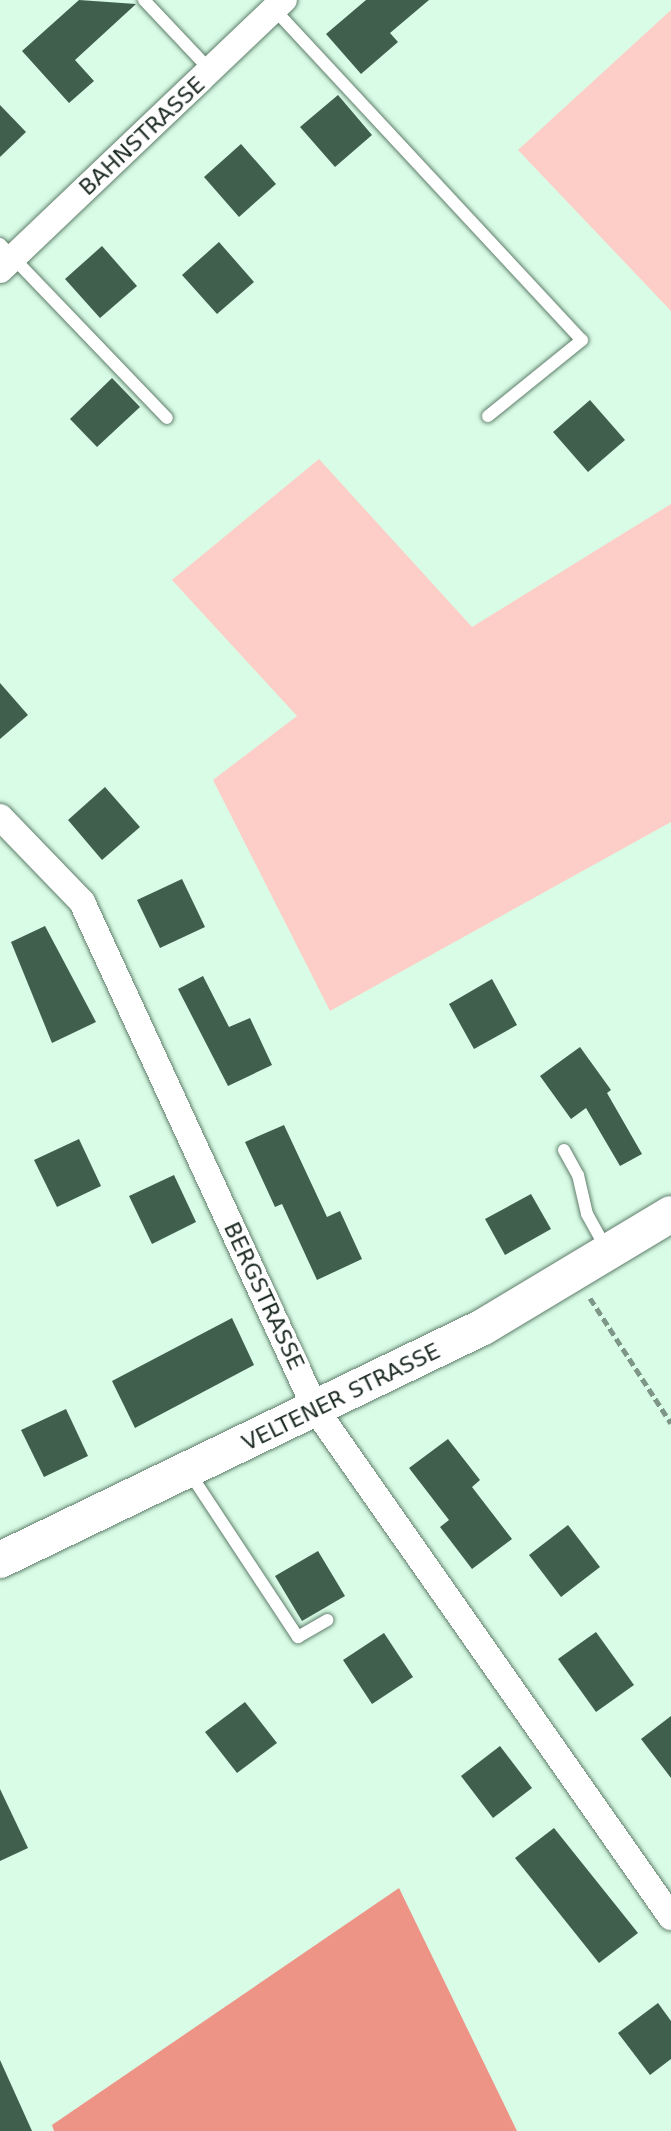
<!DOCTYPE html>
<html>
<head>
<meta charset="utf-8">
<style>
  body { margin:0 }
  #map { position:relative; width:671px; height:2131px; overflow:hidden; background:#d9fce6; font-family:"DejaVu Sans",sans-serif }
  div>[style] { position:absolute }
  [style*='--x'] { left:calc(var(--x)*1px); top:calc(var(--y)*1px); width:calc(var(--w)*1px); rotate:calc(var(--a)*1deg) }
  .green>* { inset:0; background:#fdcec7 }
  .forest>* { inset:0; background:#ed9487 }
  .building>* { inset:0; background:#405f4c }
  .path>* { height:5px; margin-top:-2.5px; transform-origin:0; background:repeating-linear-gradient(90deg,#7d9687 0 8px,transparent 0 12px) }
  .roads { filter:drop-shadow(0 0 2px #5e7d6a) drop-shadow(0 0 2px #5e7d6a) }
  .lane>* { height:12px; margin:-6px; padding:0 6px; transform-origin:6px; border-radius:6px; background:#fff }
  .street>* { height:26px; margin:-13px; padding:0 13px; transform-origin:13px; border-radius:13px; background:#fff }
  .secondary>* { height:36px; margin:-18px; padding:0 18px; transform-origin:18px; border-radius:18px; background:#fff }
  span { translate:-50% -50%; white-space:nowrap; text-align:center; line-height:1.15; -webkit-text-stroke:8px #fff; paint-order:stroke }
  .street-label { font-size:22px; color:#1d2b23 }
</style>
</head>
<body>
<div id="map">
  <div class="green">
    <div style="clip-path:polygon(671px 10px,671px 311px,518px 150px)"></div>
    <div style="clip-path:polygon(319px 459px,472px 627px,671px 504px,671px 822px,330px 1011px,213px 780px,297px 716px,172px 580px)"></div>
  </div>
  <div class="forest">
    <div style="clip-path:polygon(399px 1888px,517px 2131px,54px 2131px,52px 2125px)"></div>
  </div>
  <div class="building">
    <div style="clip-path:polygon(79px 0,136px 4px,75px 60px,94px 81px,69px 103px,22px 51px)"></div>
    <div style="clip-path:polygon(366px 0,429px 0,390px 33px,398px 42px,361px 74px,326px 34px)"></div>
    <div style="clip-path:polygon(338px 95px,372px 135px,335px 167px,300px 127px)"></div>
    <div style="clip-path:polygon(0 105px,26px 132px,0 157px)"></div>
    <div style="clip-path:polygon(241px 144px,276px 184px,239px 217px,204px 177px)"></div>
    <div style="clip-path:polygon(219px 242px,254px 282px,217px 314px,182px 275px)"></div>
    <div style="clip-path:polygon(102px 246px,137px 286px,100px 318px,65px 279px)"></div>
    <div style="clip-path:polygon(112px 378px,140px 407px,97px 447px,70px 419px)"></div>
    <div style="clip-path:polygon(590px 400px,625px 440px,588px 472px,553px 432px)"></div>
    <div style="clip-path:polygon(0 683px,28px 715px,0 739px)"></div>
    <div style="clip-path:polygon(105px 787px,140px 827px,102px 860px,68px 820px)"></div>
    <div style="clip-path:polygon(182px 879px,205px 927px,160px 948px,137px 900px)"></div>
    <div style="clip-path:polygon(45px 926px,96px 1022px,52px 1043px,11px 942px)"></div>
    <div style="clip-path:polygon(203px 976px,229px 1027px,250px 1018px,272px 1065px,228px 1086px,178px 989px)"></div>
    <div style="clip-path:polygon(492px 979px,517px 1025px,474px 1049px,449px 1004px)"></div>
    <div style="clip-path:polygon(580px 1047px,611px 1090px,607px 1093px,642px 1154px,620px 1166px,586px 1108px,571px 1119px,540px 1076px)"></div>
    <div style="clip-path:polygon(284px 1125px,327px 1217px,340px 1211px,362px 1259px,317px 1280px,282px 1204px,275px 1207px,245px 1142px)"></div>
    <div style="clip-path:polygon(79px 1139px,101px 1186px,57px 1207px,34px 1160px)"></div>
    <div style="clip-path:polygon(174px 1175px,196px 1222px,152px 1244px,129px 1196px)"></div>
    <div style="clip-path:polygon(531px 1194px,551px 1229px,505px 1255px,485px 1219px)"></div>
    <div style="clip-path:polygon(232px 1318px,254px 1365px,135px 1428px,112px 1381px)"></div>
    <div style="clip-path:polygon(66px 1409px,88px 1456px,44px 1477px,21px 1430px)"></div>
    <div style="clip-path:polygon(448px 1439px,480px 1480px,472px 1487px,512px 1539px,472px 1569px,440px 1527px,449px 1520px,409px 1468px)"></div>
    <div style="clip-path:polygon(568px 1525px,600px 1567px,561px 1597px,529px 1555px)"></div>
    <div style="clip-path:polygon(318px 1551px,345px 1596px,302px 1621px,275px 1576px)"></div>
    <div style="clip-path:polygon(596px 1632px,634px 1685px,596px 1712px,558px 1659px)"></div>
    <div style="clip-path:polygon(384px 1633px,413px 1677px,372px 1704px,343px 1660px)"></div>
    <div style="clip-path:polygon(245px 1702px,277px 1743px,237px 1773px,205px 1732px)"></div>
    <div style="clip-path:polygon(671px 1716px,671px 1778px,641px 1739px)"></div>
    <div style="clip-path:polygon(500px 1746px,532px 1788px,493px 1818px,461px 1776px)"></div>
    <div style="clip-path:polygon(0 1789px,28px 1848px,0 1861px)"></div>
    <div style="clip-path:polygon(554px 1828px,638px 1933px,599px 1963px,515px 1858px)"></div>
    <div style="clip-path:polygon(658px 2003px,671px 2021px,671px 2059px,650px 2075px,618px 2033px)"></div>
    <div style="clip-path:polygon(0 2060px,32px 2131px,0 2131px)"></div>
  </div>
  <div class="path">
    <div style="--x:590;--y:1298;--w:149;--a:57.1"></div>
  </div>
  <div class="roads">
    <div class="lane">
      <div style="--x:144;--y:0;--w:98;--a:46.7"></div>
      <div style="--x:274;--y:9;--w:452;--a:47.1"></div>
      <div style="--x:582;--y:340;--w:121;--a:141"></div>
      <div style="--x:0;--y:244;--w:241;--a:46.2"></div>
      <div style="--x:564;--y:1150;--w:29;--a:61"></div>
      <div style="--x:578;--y:1175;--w:40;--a:77"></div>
      <div style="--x:587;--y:1214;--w:41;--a:60.9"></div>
      <div style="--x:189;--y:1472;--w:198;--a:56.6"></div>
      <div style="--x:298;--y:1637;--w:34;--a:-30"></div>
    </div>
    <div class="street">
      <div style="--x:0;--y:270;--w:392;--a:-43.6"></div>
      <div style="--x:0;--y:817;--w:118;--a:46"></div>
      <div style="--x:82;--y:902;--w:559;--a:65.27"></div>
      <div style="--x:316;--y:1410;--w:619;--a:55"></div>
    </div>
    <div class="secondary">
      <div style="--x:0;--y:1560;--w:536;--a:-25.75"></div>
      <div style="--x:483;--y:1327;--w:219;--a:-31"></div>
    </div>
  </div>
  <div class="street-label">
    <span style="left:142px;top:136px;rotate:-43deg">BAHNSTRASSE</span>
    <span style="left:264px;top:1296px;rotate:65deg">BERGSTRASSE</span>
    <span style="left:341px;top:1397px;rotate:-26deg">VELTENER STRASSE</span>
  </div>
</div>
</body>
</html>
